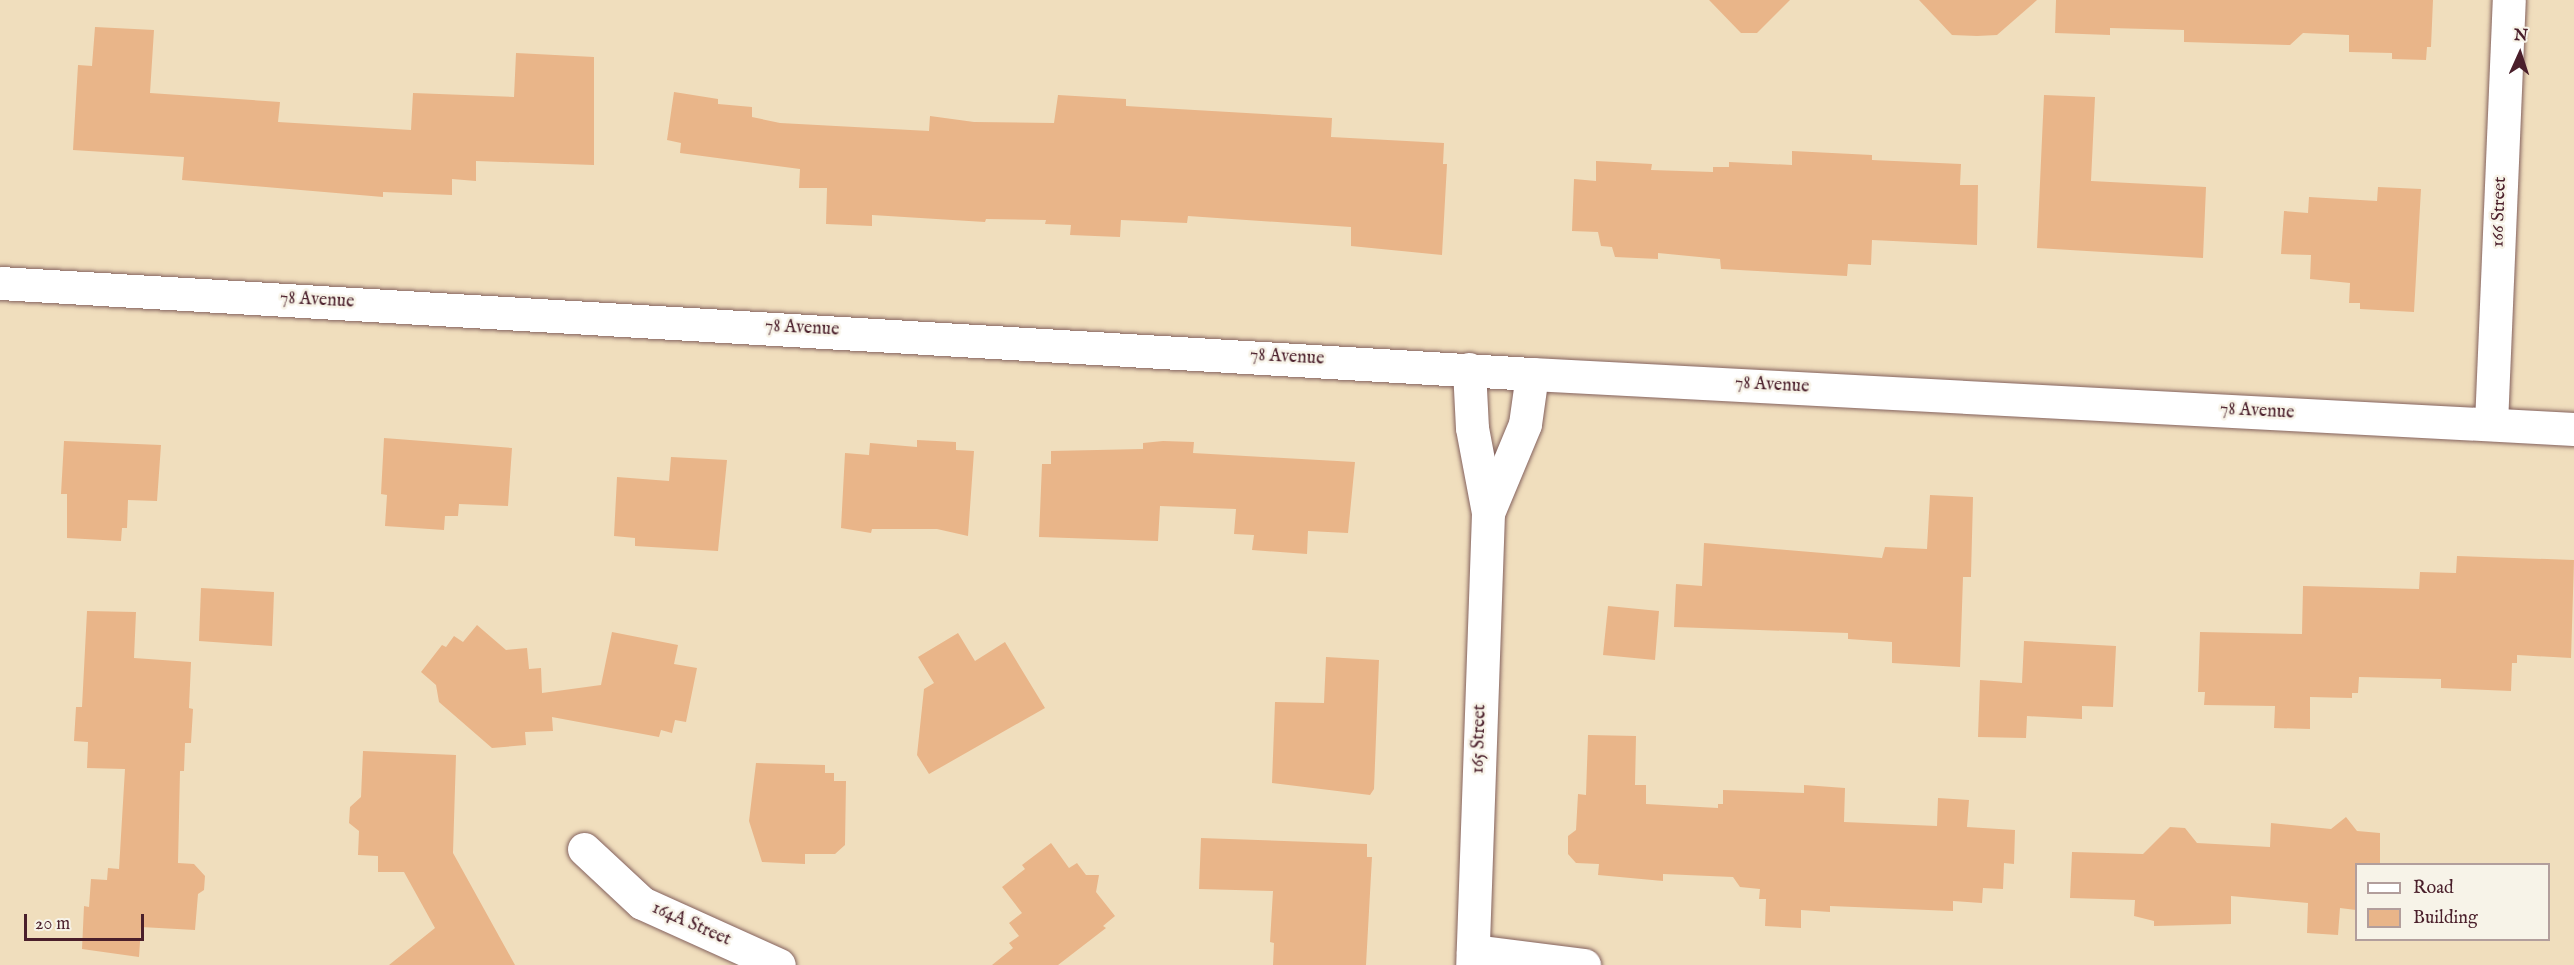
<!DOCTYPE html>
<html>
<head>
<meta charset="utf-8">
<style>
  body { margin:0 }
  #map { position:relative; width:2574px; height:965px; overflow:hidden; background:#f0debd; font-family:"IM FELL English",serif }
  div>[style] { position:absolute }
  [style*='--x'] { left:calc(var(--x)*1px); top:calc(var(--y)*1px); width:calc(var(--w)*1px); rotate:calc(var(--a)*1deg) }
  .building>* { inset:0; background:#e9b589 }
  .roads { filter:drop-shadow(0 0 2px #84625e) drop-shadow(0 0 2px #84625e) }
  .street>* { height:33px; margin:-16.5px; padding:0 16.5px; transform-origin:16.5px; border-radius:16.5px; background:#fff }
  span { translate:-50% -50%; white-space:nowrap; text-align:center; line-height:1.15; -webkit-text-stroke:5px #f7f3e8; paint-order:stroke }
  .street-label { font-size:18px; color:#4a1f2b }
  .legend { position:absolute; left:2355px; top:863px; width:195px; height:78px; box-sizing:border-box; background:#f7f3e8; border:2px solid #b29e9c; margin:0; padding:8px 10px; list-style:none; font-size:18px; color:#4a1f2b }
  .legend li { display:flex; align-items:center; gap:12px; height:30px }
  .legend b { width:30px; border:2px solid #b29e9c }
  .north { position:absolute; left:2490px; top:24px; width:60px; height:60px; -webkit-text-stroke:4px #f7f3e8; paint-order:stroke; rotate:3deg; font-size:16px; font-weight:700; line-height:24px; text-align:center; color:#4a1f2b }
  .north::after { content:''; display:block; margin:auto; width:21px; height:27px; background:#4a1f2b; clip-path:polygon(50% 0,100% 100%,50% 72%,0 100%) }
  .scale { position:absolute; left:24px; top:914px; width:120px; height:27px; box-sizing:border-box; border:3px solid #4a1f2b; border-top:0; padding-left:8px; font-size:18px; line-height:21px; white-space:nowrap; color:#4a1f2b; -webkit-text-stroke:4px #f7f3e8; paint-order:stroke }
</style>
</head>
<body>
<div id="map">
  <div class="building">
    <div style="clip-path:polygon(1709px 0,1790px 0,1757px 33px,1741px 33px)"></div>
    <div style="clip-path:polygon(1919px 0,2037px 0,1997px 35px,1977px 36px,1952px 35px)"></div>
    <div style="clip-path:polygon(2056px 0,2433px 0,2431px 47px,2427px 47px,2426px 60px,2392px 59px,2392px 53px,2349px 52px,2349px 35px,2303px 33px,2290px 45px,2184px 42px,2184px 30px,2110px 28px,2110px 35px,2055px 33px)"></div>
    <div style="clip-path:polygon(95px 27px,154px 30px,150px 93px,280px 102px,278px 122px,411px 130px,413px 93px,514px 97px,516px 53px,594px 57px,594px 165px,476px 161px,476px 181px,452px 179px,452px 195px,383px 192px,383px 197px,182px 180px,184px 157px,73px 150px,78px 65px,92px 66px)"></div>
    <div style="clip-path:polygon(674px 92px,718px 99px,718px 104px,752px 107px,752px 117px,780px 123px,929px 131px,930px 116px,974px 122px,1054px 123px,1058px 95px,1126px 99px,1126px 106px,1332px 118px,1331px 137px,1444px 143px,1443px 164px,1447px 164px,1442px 255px,1351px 246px,1351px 227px,1188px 216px,1187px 223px,1121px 220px,1120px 237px,1070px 235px,1071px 225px,1045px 224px,1046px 220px,986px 219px,985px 222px,872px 215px,872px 226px,826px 224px,827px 188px,799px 188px,800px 169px,680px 153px,681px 143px,667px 140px)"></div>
    <div style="clip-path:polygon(2044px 95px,2095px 97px,2091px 181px,2206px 187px,2203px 258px,2037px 248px)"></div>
    <div style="clip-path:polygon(1792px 151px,1872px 155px,1872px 160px,1961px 164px,1960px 185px,1978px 185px,1977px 245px,1872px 240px,1871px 265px,1848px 264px,1847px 276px,1721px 269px,1720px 259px,1658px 253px,1658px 259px,1615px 257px,1612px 247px,1601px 246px,1598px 232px,1572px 231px,1574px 179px,1596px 181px,1596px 161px,1652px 164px,1651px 170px,1713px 172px,1713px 167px,1729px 167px,1729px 162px,1792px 165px)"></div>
    <div style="clip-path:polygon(2378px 187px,2421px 189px,2414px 312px,2360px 309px,2360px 303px,2349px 303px,2350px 283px,2310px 279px,2311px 255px,2281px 254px,2284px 211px,2308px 213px,2309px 197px,2377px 201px)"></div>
    <div style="clip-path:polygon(384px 438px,512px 448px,508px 506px,459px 504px,458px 516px,445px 516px,444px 530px,385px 526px,387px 495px,381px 494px)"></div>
    <div style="clip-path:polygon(917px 440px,956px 442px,956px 450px,974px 451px,968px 536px,937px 529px,872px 529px,871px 533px,841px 528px,845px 453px,869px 455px,870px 443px,917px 447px)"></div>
    <div style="clip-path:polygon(64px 441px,161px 445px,157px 501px,128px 500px,127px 528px,122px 528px,121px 541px,67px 538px,67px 494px,61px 494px)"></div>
    <div style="clip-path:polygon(1163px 441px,1194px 442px,1193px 453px,1355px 462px,1348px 533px,1308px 531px,1307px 554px,1252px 550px,1254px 535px,1234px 534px,1236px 509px,1160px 506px,1158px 541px,1039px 537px,1042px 464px,1051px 464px,1051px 451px,1143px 449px,1143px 443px)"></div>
    <div style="clip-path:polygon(671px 457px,727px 460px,718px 551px,635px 546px,635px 538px,614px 536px,617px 477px,669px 481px)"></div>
    <div style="clip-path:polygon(1930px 495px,1973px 497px,1971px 577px,1963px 577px,1960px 667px,1892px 663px,1892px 642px,1848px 639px,1848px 633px,1674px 627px,1676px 584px,1702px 586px,1704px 543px,1882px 558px,1885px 547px,1927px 549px)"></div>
    <div style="clip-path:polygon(2457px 556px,2574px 560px,2571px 658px,2517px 655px,2517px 663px,2512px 663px,2511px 691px,2441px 688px,2441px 679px,2359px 677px,2358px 693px,2352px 693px,2352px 698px,2310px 697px,2310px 729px,2274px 728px,2275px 706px,2204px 705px,2205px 692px,2198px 692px,2200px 632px,2302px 634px,2303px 586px,2419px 589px,2420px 572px,2456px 573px)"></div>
    <div style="clip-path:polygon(201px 588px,274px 592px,272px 646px,199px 641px)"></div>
    <div style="clip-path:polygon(1608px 606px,1659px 611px,1655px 660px,1603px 655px)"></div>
    <div style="clip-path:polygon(87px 611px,136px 612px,134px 658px,191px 662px,189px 708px,193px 709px,191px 743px,185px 743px,184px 771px,180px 771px,178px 863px,194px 864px,205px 876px,204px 890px,198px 894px,195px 930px,141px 927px,139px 957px,82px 949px,84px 906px,89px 907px,91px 879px,107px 880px,108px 868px,119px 869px,125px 769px,87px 768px,88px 742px,74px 741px,76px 707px,82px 707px)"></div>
    <div style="clip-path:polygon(477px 625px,506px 650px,527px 648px,529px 669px,541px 668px,542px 693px,601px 685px,612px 632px,678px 645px,674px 664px,697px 668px,686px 722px,675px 720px,672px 733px,661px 730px,659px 737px,552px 717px,553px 731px,525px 732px,526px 745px,492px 748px,439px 702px,436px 685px,421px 672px,442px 645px,446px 647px,454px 636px,463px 642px)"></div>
    <div style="clip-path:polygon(958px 633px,975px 661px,1005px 642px,1045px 708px,929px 774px,917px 755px,924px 689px,934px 683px,918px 657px)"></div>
    <div style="clip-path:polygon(2024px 641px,2116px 646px,2113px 707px,2082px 706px,2082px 719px,2027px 716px,2026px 738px,1978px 737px,1980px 680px,2022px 683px)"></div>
    <div style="clip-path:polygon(1326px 657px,1379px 660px,1374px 789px,1370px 795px,1272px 783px,1275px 702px,1324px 703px)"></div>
    <div style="clip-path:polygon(1588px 735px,1636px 736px,1635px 785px,1646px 785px,1646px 804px,1718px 808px,1718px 804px,1723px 804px,1723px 790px,1804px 793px,1804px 785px,1845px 788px,1844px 822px,1937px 826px,1938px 798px,1969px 800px,1967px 827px,2015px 830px,2014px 864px,2004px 863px,2003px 889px,1983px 888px,1982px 903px,1953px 901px,1953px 911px,1830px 906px,1830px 912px,1801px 910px,1801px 928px,1765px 926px,1766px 899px,1759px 899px,1760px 889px,1740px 887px,1733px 877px,1663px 874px,1663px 881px,1598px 875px,1599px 864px,1576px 863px,1568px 854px,1568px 836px,1576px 830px,1578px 794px,1586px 795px)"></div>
    <div style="clip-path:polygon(363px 751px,456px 755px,453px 853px,515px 965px,389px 965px,435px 928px,404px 872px,378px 872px,378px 856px,358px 855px,359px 831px,349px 823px,350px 807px,361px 797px)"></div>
    <div style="clip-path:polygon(756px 763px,825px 765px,825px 773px,834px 773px,834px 781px,846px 781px,845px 845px,835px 854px,805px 854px,805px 864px,762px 862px,749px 821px)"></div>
    <div style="clip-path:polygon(2346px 817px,2357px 831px,2380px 833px,2380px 864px,2356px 864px,2356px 910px,2340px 908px,2338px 935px,2307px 933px,2308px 903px,2231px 896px,2231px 924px,2154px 926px,2154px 921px,2134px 916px,2135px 900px,2070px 898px,2072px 852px,2143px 854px,2170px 827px,2185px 828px,2197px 843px,2270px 847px,2271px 823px,2331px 829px)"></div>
    <div style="clip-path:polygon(1201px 838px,1367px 844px,1367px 857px,1372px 857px,1366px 965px,1273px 965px,1274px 943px,1270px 942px,1273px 891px,1199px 889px)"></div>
    <div style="clip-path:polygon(1051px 843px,1069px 868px,1077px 863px,1086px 875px,1099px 875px,1096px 892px,1115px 916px,1103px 926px,1106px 928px,1058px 965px,992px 965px,1013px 948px,1009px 943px,1019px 936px,1009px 923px,1022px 913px,1002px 887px,1025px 869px,1022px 865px)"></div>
  </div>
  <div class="roads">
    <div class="street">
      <div style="--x:0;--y:283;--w:1535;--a:3.4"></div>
      <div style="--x:1532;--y:374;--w:1043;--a:3.02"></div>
      <div style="--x:1469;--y:369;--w:59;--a:87.1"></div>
      <div style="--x:1472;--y:428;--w:86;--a:79.3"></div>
      <div style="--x:1488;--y:513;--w:452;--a:92"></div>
      <div style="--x:2491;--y:424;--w:424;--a:-87.6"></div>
      <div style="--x:1488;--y:513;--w:96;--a:-67.4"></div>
      <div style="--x:1525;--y:424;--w:50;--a:-82"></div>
      <div style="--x:584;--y:849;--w:79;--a:43"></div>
      <div style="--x:642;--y:903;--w:150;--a:24.3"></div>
      <div style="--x:1473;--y:951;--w:112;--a:7.2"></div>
    </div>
  </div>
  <div class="street-label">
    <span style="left:2500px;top:212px;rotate:-88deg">166 Street</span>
    <span style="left:317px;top:301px;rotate:3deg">78 Avenue</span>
    <span style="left:802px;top:329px;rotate:3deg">78 Avenue</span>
    <span style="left:1287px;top:358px;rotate:3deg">78 Avenue</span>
    <span style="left:1772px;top:386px;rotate:3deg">78 Avenue</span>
    <span style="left:2257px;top:412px;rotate:3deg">78 Avenue</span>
    <span style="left:1480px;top:739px;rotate:-88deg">165 Street</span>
    <span style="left:691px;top:925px;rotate:24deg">164A Street</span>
  </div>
  <ul class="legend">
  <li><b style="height:8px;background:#fff"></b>Road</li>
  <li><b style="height:16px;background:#e9b589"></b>Building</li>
  </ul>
  <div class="north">N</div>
  <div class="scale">20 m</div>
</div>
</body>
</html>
